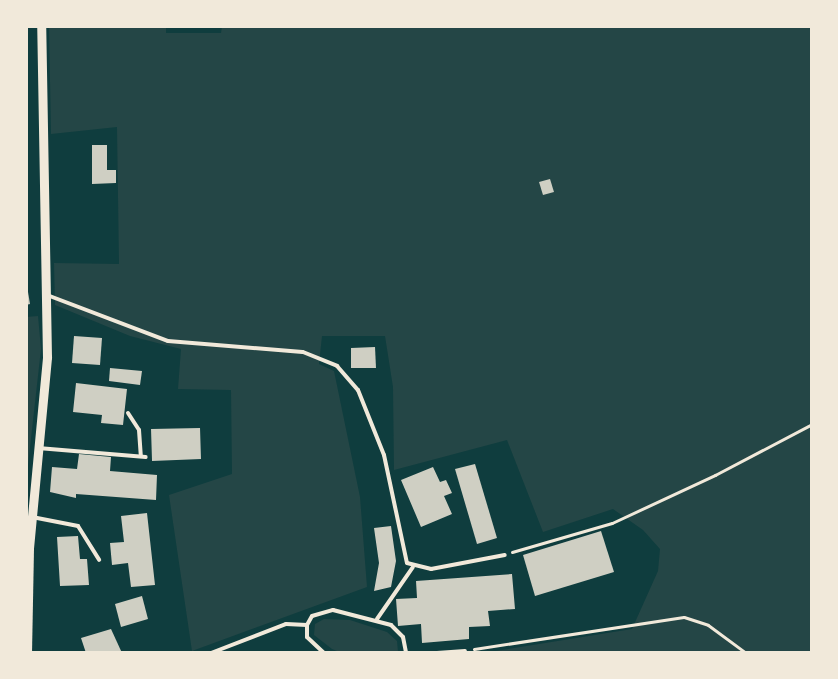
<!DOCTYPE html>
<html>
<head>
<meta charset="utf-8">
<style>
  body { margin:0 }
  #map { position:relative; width:838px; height:679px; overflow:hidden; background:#0f3d3e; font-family:Signika,sans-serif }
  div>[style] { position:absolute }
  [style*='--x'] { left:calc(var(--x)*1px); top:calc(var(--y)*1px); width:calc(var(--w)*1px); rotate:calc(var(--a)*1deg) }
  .green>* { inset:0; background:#244646 }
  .building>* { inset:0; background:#cfcfc3 }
  .path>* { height:3px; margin:-1.5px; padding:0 1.5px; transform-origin:1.5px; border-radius:1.5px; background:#f1e9da }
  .service>* { height:4px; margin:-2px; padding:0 2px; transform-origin:2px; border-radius:2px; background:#f1e9da }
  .tertiary>* { height:9px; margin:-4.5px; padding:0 4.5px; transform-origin:4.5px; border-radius:4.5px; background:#f1e9da }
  span { translate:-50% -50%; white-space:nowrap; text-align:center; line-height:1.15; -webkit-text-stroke:4px #f1e9da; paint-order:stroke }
  .frame { position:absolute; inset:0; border:28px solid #f1e9da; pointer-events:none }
</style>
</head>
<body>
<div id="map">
  <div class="green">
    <div style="clip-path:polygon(49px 26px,166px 26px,166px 33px,221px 33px,222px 26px,812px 26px,812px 653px,483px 653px,632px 629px,658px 571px,660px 549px,643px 530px,613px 509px,543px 532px,507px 440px,394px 470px,393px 387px,385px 336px,322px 336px,319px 364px,334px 371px,360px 497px,367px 587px,192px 651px,169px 495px,232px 474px,231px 390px,178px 389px,181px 349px,130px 336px,55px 305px,54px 263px,119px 264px,117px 127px,51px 134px)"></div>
    <div style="clip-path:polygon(38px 316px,41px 349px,26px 483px,26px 317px)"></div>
    <div style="clip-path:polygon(324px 619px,350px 620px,387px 632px,397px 641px,398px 652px,342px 653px,332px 649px,314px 635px,315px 624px)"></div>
  </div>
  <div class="building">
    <div style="clip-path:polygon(92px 145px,107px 145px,107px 170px,116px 170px,116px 183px,92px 184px)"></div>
    <div style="clip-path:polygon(550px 179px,554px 192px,543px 195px,539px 182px)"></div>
    <div style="clip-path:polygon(26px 280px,30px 304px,26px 305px)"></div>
    <div style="clip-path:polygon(74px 336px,102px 338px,100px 365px,72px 363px)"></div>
    <div style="clip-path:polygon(375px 347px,376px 368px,351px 368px,351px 348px)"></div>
    <div style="clip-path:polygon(110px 368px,142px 371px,140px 385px,109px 381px)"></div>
    <div style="clip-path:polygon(76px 383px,127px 389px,123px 425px,101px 423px,102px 415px,73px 412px)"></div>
    <div style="clip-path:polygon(200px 428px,201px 459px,152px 461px,151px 429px)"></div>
    <div style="clip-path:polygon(79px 454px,111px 457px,110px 471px,157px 475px,156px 500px,76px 494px,76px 498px,50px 492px,52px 467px,77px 469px)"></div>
    <div style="clip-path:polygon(475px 464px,497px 538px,477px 544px,455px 469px)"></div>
    <div style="clip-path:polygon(433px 467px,440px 482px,446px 480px,452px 493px,444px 496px,452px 514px,421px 527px,401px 480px)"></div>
    <div style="clip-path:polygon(147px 513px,155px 585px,131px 587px,128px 563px,112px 565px,110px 543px,124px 542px,121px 516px)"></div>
    <div style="clip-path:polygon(391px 526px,396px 561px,391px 587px,374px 591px,379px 563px,374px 528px)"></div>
    <div style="clip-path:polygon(601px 531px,614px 572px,535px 596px,523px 555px)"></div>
    <div style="clip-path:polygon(78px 536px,80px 559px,87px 559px,89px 585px,60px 586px,57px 537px)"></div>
    <div style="clip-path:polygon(512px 574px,515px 609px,488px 611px,490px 626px,469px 627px,469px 639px,422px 643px,421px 624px,398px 626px,396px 599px,417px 598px,416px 581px)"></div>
    <div style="clip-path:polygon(142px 596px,148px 619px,121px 627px,115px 604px)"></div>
    <div style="clip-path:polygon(111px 629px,122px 653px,86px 653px,81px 638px)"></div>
  </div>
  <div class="path">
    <div style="--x:512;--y:552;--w:104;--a:-16.2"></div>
    <div style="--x:612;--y:523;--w:114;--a:-25"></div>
    <div style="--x:715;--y:475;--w:110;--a:-27.7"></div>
    <div style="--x:474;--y:649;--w:212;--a:-8.7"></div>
    <div style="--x:684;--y:617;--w:25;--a:18"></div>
    <div style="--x:708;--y:625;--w:47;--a:36.4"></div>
  </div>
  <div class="service">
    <div style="--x:47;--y:295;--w:129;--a:20.8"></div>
    <div style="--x:168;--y:341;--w:135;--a:4.7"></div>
    <div style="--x:303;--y:352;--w:37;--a:22"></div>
    <div style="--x:337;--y:366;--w:32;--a:49"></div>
    <div style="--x:358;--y:390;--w:70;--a:68.2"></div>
    <div style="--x:384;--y:455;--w:110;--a:78"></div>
    <div style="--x:407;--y:563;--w:25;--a:14"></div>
    <div style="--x:431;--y:569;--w:75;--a:-10.7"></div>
    <div style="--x:128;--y:413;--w:20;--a:57"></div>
    <div style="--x:139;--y:430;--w:26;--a:86"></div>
    <div style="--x:38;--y:448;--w:108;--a:4.8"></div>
    <div style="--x:32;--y:517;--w:47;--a:11.1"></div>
    <div style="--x:78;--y:526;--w:40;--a:58"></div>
    <div style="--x:377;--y:619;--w:63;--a:-55.3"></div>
    <div style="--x:211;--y:653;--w:80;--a:-21.1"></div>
    <div style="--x:286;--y:624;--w:21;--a:3"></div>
    <div style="--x:324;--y:653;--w:23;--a:-137"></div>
    <div style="--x:307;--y:637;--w:12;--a:-90"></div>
    <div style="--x:307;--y:625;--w:10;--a:-61"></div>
    <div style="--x:312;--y:616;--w:22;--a:-16"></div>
    <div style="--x:333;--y:610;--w:60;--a:14.5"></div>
    <div style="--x:391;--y:625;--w:17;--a:45"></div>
    <div style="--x:403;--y:637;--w:16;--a:79"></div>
    <div style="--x:437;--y:653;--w:28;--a:-4"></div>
  </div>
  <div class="tertiary">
    <div style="--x:27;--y:653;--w:105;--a:-88.9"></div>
    <div style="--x:29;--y:548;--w:192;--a:-84.6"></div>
    <div style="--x:47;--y:357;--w:331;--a:-91"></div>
  </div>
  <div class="frame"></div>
</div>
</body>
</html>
